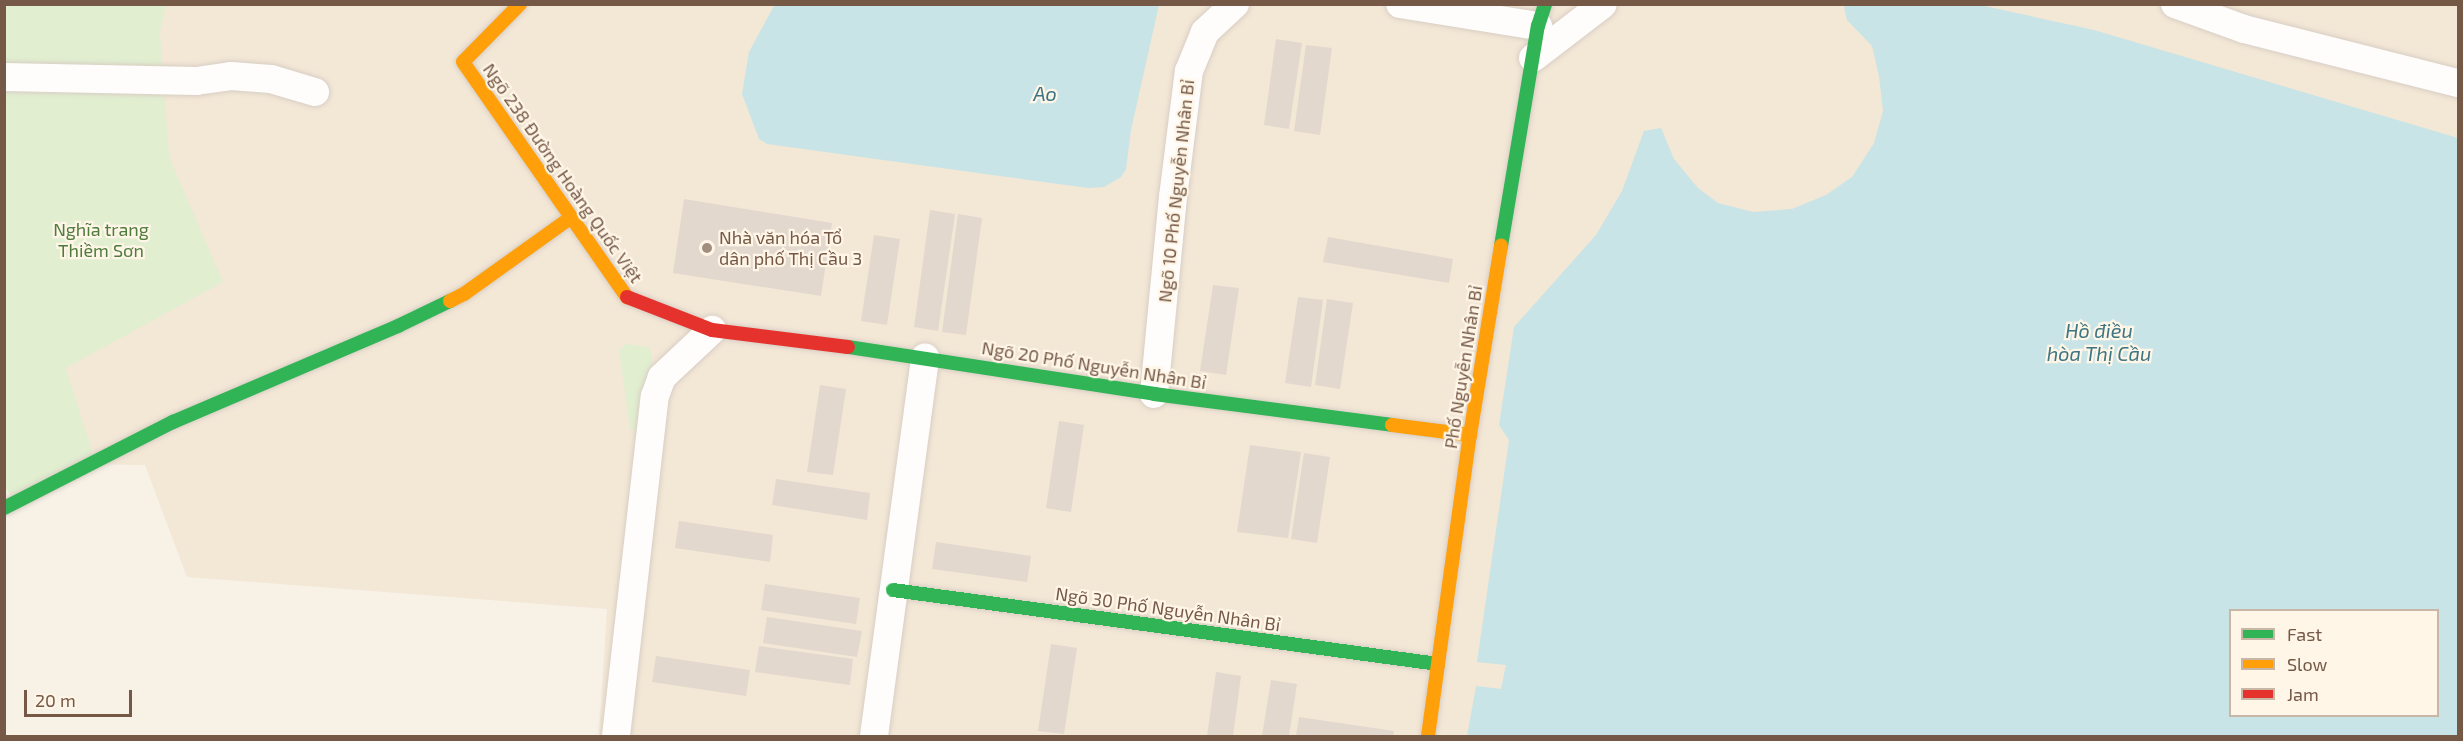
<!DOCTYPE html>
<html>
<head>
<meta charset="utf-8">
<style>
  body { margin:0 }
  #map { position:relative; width:2463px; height:741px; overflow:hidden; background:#f7f1e6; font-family:"Exo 2",sans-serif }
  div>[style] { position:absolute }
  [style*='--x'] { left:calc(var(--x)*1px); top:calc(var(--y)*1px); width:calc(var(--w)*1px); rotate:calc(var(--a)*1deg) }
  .residential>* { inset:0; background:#f3e7d6 }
  .green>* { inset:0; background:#e1eed0 }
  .water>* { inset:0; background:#c8e4e7 }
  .building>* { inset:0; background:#e3d8ce }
  .roads { filter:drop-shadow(0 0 2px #d8cec4) drop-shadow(0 0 2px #d8cec4) }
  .street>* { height:28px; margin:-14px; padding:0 14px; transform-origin:14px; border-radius:14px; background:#fefdfb }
  .fast>* { height:14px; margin:-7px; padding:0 7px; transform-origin:7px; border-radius:7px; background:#30b455 }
  .slow>* { height:14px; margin:-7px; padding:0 7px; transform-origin:7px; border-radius:7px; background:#ff9f0a }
  .jam>* { height:14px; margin:-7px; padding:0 7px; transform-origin:7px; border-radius:7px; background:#e5322d }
  .dots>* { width:16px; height:16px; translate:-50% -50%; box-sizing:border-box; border:3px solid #fff6e7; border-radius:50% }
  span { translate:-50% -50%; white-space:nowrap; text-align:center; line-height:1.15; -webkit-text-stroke:4.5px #fff6e7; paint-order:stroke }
  .street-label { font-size:18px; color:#755846 }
  .park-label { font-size:18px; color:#4e7b3e }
  .poi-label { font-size:18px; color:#755846 }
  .left { translate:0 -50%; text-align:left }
  .water-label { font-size:20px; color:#3c7583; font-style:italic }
  .frame { position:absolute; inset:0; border:6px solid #755846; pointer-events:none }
  .legend { position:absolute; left:2229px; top:609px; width:210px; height:108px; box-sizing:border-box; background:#fff6e7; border:2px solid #c8b7a7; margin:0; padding:8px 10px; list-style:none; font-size:18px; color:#755846 }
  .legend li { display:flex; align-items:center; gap:12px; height:30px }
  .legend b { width:30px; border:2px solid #c8b7a7 }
  .scale { position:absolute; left:24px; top:690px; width:108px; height:27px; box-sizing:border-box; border:3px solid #755846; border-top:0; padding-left:8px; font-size:18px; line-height:21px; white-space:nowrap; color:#755846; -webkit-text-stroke:4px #fff6e7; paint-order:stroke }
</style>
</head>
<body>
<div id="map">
  <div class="residential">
    <div style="clip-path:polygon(evenodd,5px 5px,2458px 5px,2458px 736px,599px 736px,607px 609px,187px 577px,145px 465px,5px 463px,5px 5px,2230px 610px,2438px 610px,2438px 716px,2230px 716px,2230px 610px)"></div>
  </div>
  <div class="green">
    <div style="clip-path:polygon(4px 5px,166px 5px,160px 32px,169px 157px,223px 282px,66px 368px,93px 455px,12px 497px,4px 486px)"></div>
    <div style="clip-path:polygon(626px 344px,649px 347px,652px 357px,648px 413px,638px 431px,630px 429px,619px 350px)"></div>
  </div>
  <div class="water">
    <div style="clip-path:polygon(775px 4px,1159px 5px,1131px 130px,1126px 169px,1121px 177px,1104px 187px,1088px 188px,767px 144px,759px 139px,742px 94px,749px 52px)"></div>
    <div style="clip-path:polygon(evenodd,1848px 5px,1980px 5px,2094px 30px,2458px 138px,2458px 736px,1467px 736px,1476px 686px,1501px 689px,1506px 665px,1477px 662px,1509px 440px,1499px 425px,1514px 327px,1596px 235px,1622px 191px,1644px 131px,1661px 128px,1674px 159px,1698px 188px,1718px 203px,1753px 212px,1792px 209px,1826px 195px,1852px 177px,1874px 143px,1883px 111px,1879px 76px,1872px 46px,1847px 20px,1844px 7px,1848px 5px,2230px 610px,2438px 610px,2438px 716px,2230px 716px,2230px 610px)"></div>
  </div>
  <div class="building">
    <div style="clip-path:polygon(1276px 39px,1302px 43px,1289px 129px,1264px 125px)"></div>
    <div style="clip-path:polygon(1306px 45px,1332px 48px,1320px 135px,1294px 131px)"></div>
    <div style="clip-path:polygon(684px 199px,832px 223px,821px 296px,673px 273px)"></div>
    <div style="clip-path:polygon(930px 210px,955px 214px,938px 331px,914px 327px)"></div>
    <div style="clip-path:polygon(958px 214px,982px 218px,966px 335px,942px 332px)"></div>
    <div style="clip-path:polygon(874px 235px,900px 239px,887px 325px,861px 321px)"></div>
    <div style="clip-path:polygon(1328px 237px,1453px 259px,1449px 283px,1323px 262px)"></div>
    <div style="clip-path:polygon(1213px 285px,1239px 288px,1226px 375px,1200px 371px)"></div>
    <div style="clip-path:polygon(1298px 297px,1323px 300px,1311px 387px,1285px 383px)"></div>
    <div style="clip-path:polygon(1327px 299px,1353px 303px,1340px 389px,1315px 385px)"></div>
    <div style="clip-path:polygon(820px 385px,846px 389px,833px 475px,807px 472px)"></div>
    <div style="clip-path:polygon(1059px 421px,1084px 425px,1071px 512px,1046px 508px)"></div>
    <div style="clip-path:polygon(1250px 445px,1301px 452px,1288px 538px,1237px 532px)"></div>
    <div style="clip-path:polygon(1304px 453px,1330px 457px,1317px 543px,1291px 539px)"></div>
    <div style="clip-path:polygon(776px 479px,870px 493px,867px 520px,772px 505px)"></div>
    <div style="clip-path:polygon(679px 521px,773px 535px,770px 562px,675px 548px)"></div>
    <div style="clip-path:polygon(936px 542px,1031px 556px,1027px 582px,932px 569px)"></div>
    <div style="clip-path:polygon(765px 584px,860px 598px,856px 624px,761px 610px)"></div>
    <div style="clip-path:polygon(767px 617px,862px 631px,857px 657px,763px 643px)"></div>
    <div style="clip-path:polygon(1051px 644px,1077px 648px,1064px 734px,1038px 731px)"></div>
    <div style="clip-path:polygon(759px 646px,853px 659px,850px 685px,755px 672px)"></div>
    <div style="clip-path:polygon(656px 656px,750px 670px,746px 696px,652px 682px)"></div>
    <div style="clip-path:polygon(1216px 672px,1241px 676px,1233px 736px,1207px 736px)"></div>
    <div style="clip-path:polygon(1271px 680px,1297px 684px,1289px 736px,1262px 736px)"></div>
    <div style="clip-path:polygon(1299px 717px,1394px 731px,1393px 736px,1296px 736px)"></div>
  </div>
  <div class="roads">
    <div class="street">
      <div style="--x:1400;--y:4;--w:140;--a:9.1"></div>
      <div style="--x:2175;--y:4;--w:73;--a:19.9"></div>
      <div style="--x:2244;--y:29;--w:221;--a:14.2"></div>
      <div style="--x:1533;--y:58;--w:88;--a:-37.6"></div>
      <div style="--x:4;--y:77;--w:192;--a:1.2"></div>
      <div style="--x:196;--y:81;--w:35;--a:-8"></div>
      <div style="--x:231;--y:76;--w:40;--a:4.3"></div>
      <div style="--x:271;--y:79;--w:46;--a:16.5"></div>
      <div style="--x:1154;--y:394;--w:198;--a:-84.5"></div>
      <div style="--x:1173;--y:197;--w:127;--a:-82.8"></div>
      <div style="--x:1189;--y:71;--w:42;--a:-67.7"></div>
      <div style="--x:1205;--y:32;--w:41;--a:-43"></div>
      <div style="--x:616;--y:736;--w:342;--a:-83.5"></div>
      <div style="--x:655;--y:396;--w:20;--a:-70"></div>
      <div style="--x:662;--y:377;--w:69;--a:-43.2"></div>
      <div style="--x:874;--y:736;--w:382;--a:-82.3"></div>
    </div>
    <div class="fast">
      <div style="--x:1501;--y:246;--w:223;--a:-80.5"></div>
      <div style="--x:1538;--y:26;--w:23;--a:-72"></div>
      <div style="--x:848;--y:347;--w:310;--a:8.7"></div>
      <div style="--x:1154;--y:394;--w:240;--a:7.4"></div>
      <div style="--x:4;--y:508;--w:190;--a:-27"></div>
      <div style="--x:173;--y:422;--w:245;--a:-23.1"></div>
      <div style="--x:398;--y:326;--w:58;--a:-25.7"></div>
      <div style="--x:893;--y:590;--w:550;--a:7.73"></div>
    </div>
    <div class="slow">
      <div style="--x:520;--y:4;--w:81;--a:134.5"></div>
      <div style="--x:463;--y:62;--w:287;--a:55.1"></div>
      <div style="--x:450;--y:301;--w:16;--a:-27"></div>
      <div style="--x:464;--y:294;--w:130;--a:-35.6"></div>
      <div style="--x:1392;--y:425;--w:79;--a:7.3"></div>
      <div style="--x:1428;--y:736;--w:304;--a:-82.1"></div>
      <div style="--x:1470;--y:435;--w:192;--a:-80.7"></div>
    </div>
    <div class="jam">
      <div style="--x:627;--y:297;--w:91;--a:21.2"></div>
      <div style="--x:712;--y:330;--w:137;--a:7.1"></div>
    </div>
  </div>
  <div class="dots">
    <div style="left:707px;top:248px;background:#a28e7e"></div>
  </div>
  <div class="street-label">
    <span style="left:563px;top:173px;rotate:55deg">Ngõ 238 Đường Hoàng Quốc Việt</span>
    <span style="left:1176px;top:191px;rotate:-84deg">Ngõ 10 Phố Nguyễn Nhân Bỉ</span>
    <span style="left:1094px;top:365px;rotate:9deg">Ngõ 20 Phố Nguyễn Nhân Bỉ</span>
    <span style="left:1463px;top:367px;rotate:-81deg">Phố Nguyễn Nhân Bỉ</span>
    <span style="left:1168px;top:609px;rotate:8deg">Ngõ 30 Phố Nguyễn Nhân Bỉ</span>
  </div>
  <div class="park-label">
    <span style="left:101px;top:240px">Nghĩa trang<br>Thiềm Sơn</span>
  </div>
  <div class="poi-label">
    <span class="left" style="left:719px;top:248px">Nhà văn hóa Tổ<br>dân phố Thị Cầu 3</span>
  </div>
  <div class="water-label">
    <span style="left:1045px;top:93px">Ao</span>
    <span style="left:2099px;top:342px">Hồ điều<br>hòa Thị Cầu</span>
  </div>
  <div class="frame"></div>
  <ul class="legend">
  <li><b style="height:8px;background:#30b455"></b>Fast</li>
  <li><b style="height:8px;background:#ff9f0a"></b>Slow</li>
  <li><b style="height:8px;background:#e5322d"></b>Jam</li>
  </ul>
  <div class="scale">20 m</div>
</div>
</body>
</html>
